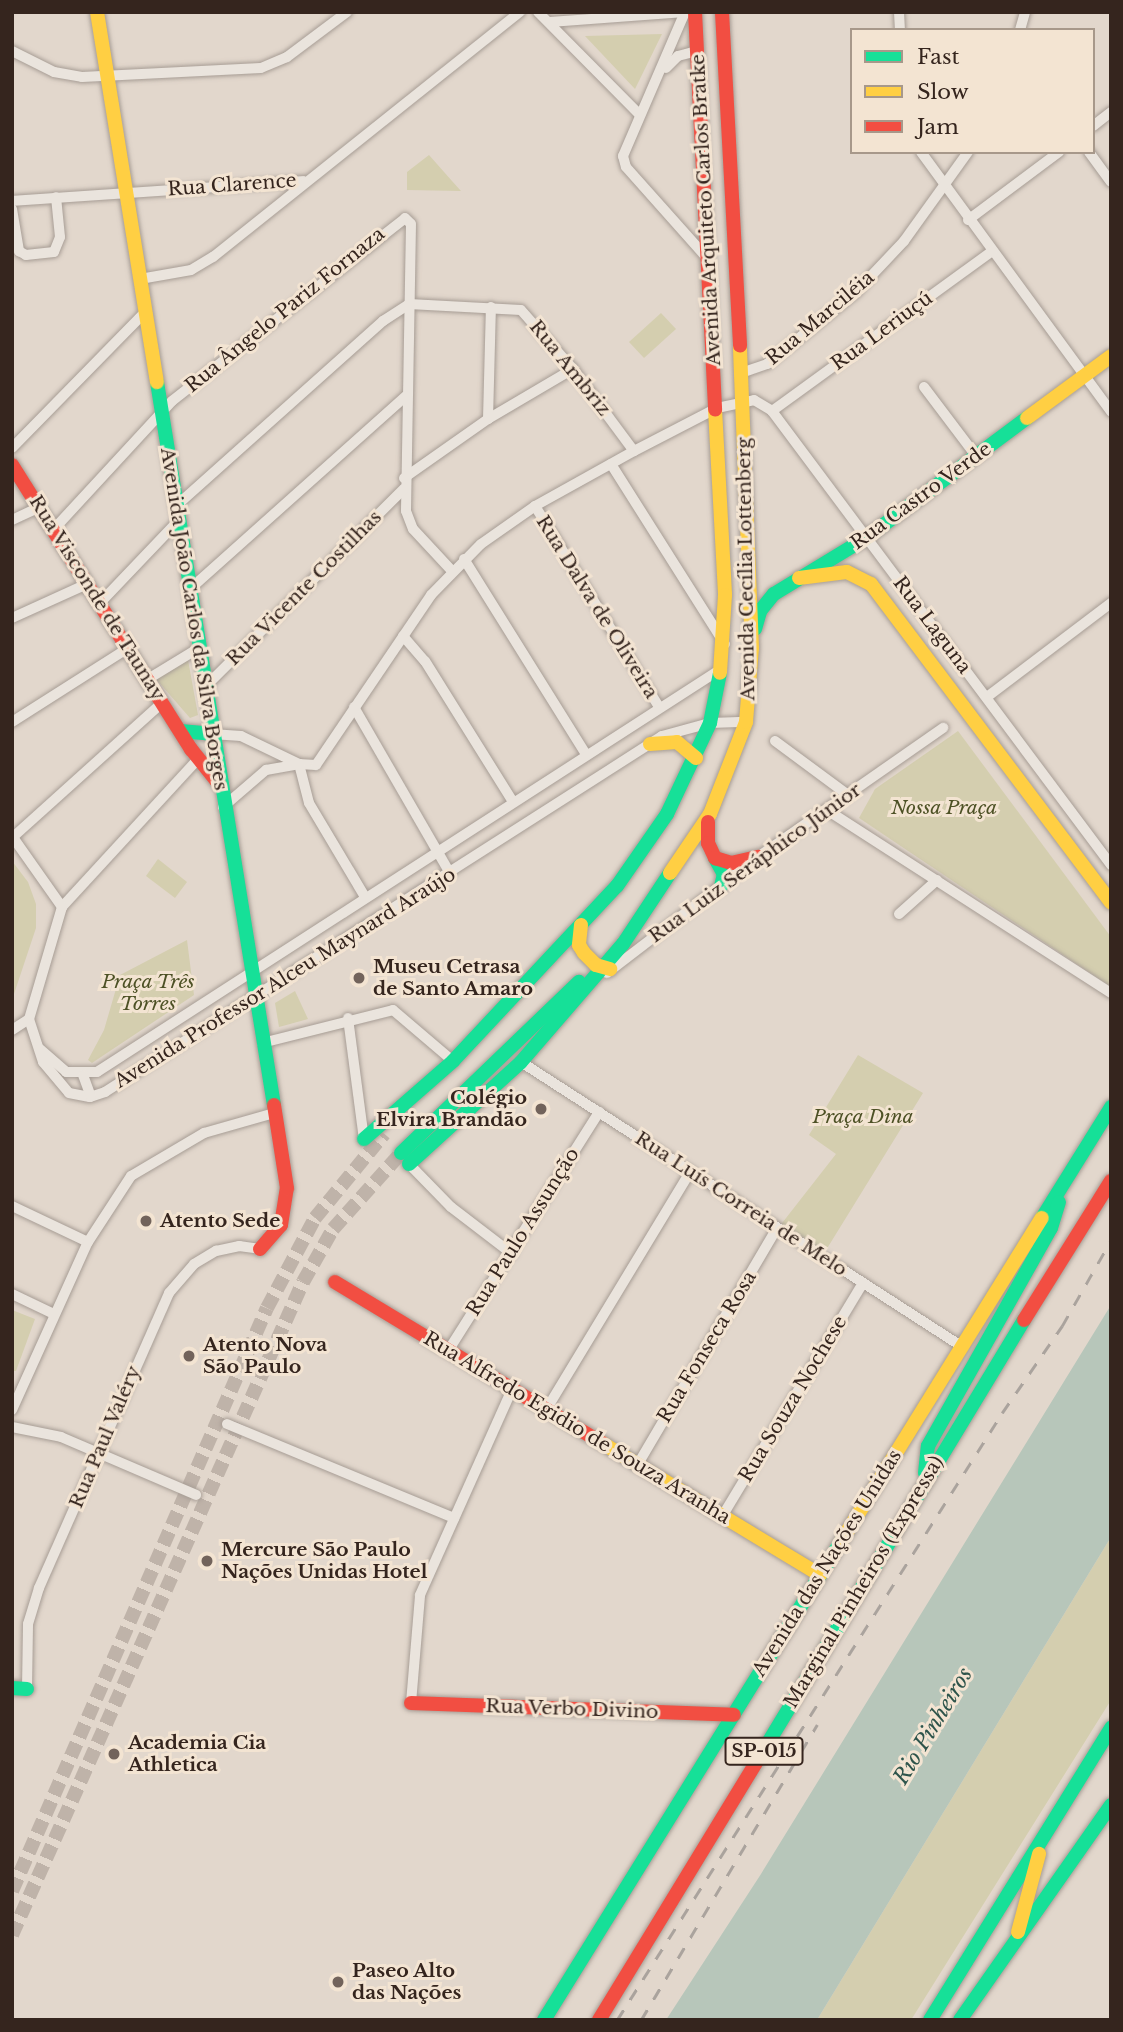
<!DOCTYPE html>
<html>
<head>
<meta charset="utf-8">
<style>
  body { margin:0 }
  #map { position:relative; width:1123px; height:2032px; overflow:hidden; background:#e2d7cc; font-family:"Libre Baskerville",serif }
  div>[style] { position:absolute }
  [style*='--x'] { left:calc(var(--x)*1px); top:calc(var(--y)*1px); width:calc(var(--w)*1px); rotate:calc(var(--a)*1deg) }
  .green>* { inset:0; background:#d4ceaf }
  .water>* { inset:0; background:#b7c6ba }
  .secondary-tunnel>* { height:14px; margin-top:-7px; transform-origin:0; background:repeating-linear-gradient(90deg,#bfb3a9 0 14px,transparent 0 21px) }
  .roads { filter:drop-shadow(0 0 2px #a79d95) drop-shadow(0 0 2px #a79d95) }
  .street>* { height:10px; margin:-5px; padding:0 5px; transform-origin:5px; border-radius:5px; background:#eae4dd }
  .fast>* { height:14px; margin:-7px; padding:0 7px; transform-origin:7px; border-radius:7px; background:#16e098 }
  .slow>* { height:14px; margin:-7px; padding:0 7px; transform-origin:7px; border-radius:7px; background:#ffcf43 }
  .jam>* { height:14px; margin:-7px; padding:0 7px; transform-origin:7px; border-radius:7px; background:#f24e42 }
  .rail>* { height:2.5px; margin-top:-1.25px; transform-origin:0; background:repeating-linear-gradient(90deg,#aaa39d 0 12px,transparent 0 24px) }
  .dots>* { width:19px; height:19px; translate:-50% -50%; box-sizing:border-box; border:4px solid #f3e4d2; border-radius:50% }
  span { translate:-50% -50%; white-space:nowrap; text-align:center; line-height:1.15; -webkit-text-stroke:6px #f3e4d2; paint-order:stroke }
  .shield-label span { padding:2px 5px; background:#f3e4d2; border:2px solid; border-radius:5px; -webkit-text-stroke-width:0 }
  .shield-label { font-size:18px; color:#35251e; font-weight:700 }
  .street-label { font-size:19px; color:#35251e }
  .park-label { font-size:19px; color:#4d5125; font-style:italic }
  .poi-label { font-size:19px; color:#35251e; font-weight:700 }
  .left { translate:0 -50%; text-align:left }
  .right { translate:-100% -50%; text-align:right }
  .water-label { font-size:21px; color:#2e544b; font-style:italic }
  .frame { position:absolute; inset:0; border:14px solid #35251e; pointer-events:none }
  .legend { position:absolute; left:850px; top:28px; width:245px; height:126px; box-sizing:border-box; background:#f3e4d2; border:2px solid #a7988a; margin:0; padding:9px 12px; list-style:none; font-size:21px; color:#35251e }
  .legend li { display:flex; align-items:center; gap:14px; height:35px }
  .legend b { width:35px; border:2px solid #a7988a }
</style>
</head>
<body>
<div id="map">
  <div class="green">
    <div style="clip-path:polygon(662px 34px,635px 89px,585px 36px)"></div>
    <div style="clip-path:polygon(429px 155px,452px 181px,461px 191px,407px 190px,407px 172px)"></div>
    <div style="clip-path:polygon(661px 313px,676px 329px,644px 358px,629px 342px)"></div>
    <div style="clip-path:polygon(188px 660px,198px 715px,190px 718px,156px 679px)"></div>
    <div style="clip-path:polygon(958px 731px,1111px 937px,1111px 987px,859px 818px,875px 789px)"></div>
    <div style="clip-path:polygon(158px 859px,187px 882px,175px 898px,146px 876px)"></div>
    <div style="clip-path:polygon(12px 861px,28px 882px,36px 904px,36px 928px,12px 1000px)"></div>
    <div style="clip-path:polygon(187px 940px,194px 995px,92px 1063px,88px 1060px,104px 1030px,120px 975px)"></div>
    <div style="clip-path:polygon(295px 991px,308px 1019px,279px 1027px,275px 1003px)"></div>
    <div style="clip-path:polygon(858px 1055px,923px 1093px,823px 1255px,779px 1227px,836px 1154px,809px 1135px)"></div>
    <div style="clip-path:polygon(12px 1310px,35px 1319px,16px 1371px,12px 1371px)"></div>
    <div style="clip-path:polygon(1111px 1537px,1111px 1700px,911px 2020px,817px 2020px)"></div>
  </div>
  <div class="water">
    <div style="clip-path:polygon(1111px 1305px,1111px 1537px,817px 2020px,666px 2020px,761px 1874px)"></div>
  </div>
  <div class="secondary-tunnel">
    <div style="--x:12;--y:1891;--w:636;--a:-66.38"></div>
    <div style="--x:267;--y:1308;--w:102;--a:-61.9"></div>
    <div style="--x:315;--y:1218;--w:109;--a:-50.6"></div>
    <div style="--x:12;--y:1935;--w:715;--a:-65.98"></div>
    <div style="--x:303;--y:1282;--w:61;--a:-60.5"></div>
    <div style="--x:333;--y:1229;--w:102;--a:-48.2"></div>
  </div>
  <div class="roads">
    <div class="street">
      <div style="--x:538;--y:12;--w:145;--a:45.3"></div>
      <div style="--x:685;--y:12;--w:157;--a:113.3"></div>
      <div style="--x:623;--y:156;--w:11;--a:75"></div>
      <div style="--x:626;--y:167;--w:122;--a:48.3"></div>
      <div style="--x:899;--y:12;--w:18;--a:87"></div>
      <div style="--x:550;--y:22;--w:135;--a:-4.2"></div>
      <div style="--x:1020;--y:30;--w:19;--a:-74"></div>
      <div style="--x:12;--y:51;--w:47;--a:26.6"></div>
      <div style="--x:54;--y:72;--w:28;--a:10"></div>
      <div style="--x:82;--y:77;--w:179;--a:-2.9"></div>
      <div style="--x:261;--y:68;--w:28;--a:-23"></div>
      <div style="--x:287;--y:57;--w:75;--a:-36.9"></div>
      <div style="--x:666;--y:68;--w:17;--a:-45"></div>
      <div style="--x:678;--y:56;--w:20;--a:-15"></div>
      <div style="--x:1093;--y:126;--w:23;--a:-38"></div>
      <div style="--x:921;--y:152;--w:322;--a:53.8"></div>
      <div style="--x:1089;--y:152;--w:37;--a:54"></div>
      <div style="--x:12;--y:201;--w:292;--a:-3.9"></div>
      <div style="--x:12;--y:209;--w:43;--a:80.5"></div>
      <div style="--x:19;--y:251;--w:8;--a:30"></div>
      <div style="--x:26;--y:255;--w:28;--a:-6"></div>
      <div style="--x:54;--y:252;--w:16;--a:-68"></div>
      <div style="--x:60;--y:237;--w:40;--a:-95.7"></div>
      <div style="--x:968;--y:220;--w:114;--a:-36.8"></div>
      <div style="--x:140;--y:279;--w:52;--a:-10"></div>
      <div style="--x:191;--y:270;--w:26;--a:-31"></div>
      <div style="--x:213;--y:257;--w:393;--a:-38.6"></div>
      <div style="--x:741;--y:373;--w:28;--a:-19"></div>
      <div style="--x:767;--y:364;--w:114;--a:-39"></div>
      <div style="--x:856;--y:292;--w:70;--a:-46.7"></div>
      <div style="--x:904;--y:241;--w:110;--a:-54.3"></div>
      <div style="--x:924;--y:387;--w:88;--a:52.9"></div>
      <div style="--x:772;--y:411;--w:272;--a:-36"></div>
      <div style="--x:488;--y:419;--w:112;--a:-88.5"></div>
      <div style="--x:12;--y:448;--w:190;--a:-45.6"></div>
      <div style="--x:611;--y:464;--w:213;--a:57.7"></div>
      <div style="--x:404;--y:478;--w:103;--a:-35.1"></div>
      <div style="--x:488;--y:419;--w:99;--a:-30.5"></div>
      <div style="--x:176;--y:506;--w:278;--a:-41.8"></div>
      <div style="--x:383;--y:321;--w:31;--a:-33"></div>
      <div style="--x:409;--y:304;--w:112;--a:3.1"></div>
      <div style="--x:521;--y:310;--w:79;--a:48.6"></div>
      <div style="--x:573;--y:369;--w:102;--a:53.4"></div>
      <div style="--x:535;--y:506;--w:236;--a:58.3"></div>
      <div style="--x:12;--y:520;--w:31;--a:-25"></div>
      <div style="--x:54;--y:529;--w:174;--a:-47.3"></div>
      <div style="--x:172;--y:401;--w:296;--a:-38.1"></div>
      <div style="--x:405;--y:218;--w:8;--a:45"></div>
      <div style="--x:411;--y:224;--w:287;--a:91"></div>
      <div style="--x:406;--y:511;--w:19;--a:69"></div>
      <div style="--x:413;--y:529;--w:57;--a:47.1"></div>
      <div style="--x:464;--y:559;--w:230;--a:58"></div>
      <div style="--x:190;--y:589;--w:290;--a:-41.8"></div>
      <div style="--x:99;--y:604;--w:115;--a:-46.4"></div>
      <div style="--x:12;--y:618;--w:82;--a:-24.4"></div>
      <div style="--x:403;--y:636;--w:33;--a:49"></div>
      <div style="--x:425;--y:661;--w:164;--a:58"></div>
      <div style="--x:148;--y:679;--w:60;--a:-31.3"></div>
      <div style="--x:205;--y:687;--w:281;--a:-44.9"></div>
      <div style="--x:987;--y:697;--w:156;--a:-37.2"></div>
      <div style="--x:354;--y:707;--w:192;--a:60"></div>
      <div style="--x:12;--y:722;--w:138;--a:-32.5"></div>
      <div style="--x:212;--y:734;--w:29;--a:4"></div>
      <div style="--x:241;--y:736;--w:64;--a:25.8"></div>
      <div style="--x:299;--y:764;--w:17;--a:3"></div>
      <div style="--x:316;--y:765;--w:205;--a:-55.9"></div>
      <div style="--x:431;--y:595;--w:71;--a:-45.6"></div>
      <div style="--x:481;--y:544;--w:66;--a:-35.1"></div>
      <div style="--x:535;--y:506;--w:113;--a:-29.1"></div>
      <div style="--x:634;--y:451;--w:93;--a:-27.4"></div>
      <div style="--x:717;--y:408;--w:38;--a:-12"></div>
      <div style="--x:754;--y:400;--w:21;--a:31"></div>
      <div style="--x:772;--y:411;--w:567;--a:53.25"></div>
      <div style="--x:775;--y:741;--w:91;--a:36.5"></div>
      <div style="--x:198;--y:759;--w:201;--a:132.6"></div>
      <div style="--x:62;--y:907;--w:117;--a:106.4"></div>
      <div style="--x:29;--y:1019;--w:45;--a:72"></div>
      <div style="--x:43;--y:1062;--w:40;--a:50"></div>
      <div style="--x:69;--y:1093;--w:21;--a:11"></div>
      <div style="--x:90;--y:1097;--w:16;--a:-18"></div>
      <div style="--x:105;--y:1092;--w:661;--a:-32.58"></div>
      <div style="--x:662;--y:736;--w:50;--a:-15.2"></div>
      <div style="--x:710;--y:723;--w:36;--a:-2"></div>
      <div style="--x:299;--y:764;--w:40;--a:75.6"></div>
      <div style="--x:309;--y:803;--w:109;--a:59.2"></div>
      <div style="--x:223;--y:807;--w:57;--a:-40.7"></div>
      <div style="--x:266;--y:770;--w:34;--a:-10"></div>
      <div style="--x:827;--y:810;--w:338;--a:32.8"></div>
      <div style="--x:12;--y:836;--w:87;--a:54.8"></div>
      <div style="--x:13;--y:837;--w:202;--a:-42"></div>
      <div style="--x:899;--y:914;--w:51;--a:-41.8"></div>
      <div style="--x:607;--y:973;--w:190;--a:-37.5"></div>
      <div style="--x:758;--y:857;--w:226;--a:-34.9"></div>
      <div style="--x:348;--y:1018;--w:122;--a:82.5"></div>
      <div style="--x:12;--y:1030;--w:20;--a:-33"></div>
      <div style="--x:262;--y:1043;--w:135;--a:-14.1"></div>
      <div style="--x:393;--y:1010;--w:79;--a:40.4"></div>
      <div style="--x:40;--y:1049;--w:35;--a:41"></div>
      <div style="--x:66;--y:1072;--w:31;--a:0"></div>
      <div style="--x:97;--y:1072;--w:743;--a:-32.86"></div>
      <div style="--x:521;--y:1062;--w:524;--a:32.84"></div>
      <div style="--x:83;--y:1075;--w:23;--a:70"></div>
      <div style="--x:409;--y:1164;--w:60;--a:45.7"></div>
      <div style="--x:451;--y:1207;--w:76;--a:37.5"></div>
      <div style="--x:12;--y:1206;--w:84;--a:25.3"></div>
      <div style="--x:12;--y:1294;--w:47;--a:25.5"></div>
      <div style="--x:448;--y:1351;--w:283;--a:-57.7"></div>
      <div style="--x:12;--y:1410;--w:184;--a:-65.7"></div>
      <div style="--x:88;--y:1242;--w:79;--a:-56.9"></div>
      <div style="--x:131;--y:1176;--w:85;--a:-30.5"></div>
      <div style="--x:204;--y:1133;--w:73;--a:-15.9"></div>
      <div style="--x:546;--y:1410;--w:278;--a:-58.8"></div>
      <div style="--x:227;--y:1424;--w:246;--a:22.5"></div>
      <div style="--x:12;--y:1427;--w:50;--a:11.5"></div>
      <div style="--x:61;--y:1437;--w:147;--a:23.2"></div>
      <div style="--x:638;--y:1464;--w:272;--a:-59.5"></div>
      <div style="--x:723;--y:1515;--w:271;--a:-58.9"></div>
      <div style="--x:27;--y:1689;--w:65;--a:-89.1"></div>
      <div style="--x:28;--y:1624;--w:38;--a:-73"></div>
      <div style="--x:39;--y:1588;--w:322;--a:-66.2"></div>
      <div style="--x:169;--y:1293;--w:38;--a:-49"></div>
      <div style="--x:194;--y:1264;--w:26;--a:-31"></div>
      <div style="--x:216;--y:1251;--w:24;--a:-12"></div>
      <div style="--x:239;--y:1246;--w:21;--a:8"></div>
      <div style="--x:411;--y:1703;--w:108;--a:-85.2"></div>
      <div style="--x:420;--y:1595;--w:226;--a:-65.9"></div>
    </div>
    <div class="fast">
      <div style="--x:157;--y:382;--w:732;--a:80.81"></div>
      <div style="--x:755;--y:629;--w:19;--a:-74"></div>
      <div style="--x:760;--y:611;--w:22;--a:-51"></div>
      <div style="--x:774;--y:594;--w:108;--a:-31.3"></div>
      <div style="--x:866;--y:538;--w:201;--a:-36.7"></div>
      <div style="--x:180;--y:731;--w:32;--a:5"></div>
      <div style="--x:715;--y:858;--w:18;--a:61"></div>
      <div style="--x:724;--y:874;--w:12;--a:104"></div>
      <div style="--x:364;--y:1139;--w:118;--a:-41.2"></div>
      <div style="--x:453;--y:1061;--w:240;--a:-46.9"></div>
      <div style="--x:617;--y:886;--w:88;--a:-55.2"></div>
      <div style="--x:667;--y:814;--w:101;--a:-64.7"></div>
      <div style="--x:710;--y:723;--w:51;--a:-78.7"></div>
      <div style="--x:401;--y:1153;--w:247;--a:-43.9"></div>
      <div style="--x:409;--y:1164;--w:151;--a:-42.3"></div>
      <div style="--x:521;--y:1062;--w:156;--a:-49.2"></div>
      <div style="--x:623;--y:944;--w:85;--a:-56.5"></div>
      <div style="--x:1042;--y:1218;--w:131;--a:-58.1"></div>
      <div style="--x:925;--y:1473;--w:27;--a:-84"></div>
      <div style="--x:928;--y:1446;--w:250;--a:-60.6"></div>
      <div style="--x:1051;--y:1228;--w:27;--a:-73"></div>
      <div style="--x:12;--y:1688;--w:15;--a:4"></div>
      <div style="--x:757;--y:1761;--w:516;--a:-58.81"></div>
      <div style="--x:544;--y:2020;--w:565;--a:-58.17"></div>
      <div style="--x:930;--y:2020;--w:344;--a:-58.2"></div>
      <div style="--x:960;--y:2020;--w:263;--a:-54.9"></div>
    </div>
    <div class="slow">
      <div style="--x:97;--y:12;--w:375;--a:80.8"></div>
      <div style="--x:715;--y:409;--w:186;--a:86.9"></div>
      <div style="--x:725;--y:595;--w:78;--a:93.7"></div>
      <div style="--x:1027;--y:418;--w:104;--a:-36.4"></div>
      <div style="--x:799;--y:578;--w:48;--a:-7.1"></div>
      <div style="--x:847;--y:572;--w:27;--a:27"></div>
      <div style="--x:871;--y:584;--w:399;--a:53"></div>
      <div style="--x:650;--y:744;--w:27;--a:-4"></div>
      <div style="--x:677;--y:742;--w:25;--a:40"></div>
      <div style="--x:670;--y:873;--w:71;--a:-55.9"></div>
      <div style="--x:710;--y:814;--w:99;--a:-68.6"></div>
      <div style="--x:746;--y:722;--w:74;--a:-85.4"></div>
      <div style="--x:752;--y:648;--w:302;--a:-92.3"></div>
      <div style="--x:581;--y:925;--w:20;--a:96"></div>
      <div style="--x:579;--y:945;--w:9;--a:58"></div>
      <div style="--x:584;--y:953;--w:17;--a:45"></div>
      <div style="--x:596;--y:965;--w:15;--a:16"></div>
      <div style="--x:602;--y:1443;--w:255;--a:31.2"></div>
      <div style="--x:842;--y:1540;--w:379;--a:-58.2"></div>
      <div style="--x:1018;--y:1932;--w:81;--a:-74.9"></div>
    </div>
    <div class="jam">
      <div style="--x:695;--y:12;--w:398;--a:87.1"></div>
      <div style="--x:722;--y:12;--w:334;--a:86.9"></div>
      <div style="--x:12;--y:465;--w:336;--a:57.8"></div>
      <div style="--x:191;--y:749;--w:45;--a:51.3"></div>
      <div style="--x:708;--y:822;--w:21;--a:90"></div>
      <div style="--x:708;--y:843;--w:17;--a:65"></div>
      <div style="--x:715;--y:858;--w:17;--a:17"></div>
      <div style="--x:731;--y:863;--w:28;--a:-13"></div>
      <div style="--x:260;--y:1249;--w:32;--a:-49"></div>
      <div style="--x:281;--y:1225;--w:37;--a:-81"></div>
      <div style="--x:287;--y:1188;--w:84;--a:-98.9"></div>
      <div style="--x:335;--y:1282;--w:312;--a:31.1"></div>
      <div style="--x:1024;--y:1320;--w:164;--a:-58"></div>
      <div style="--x:411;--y:1703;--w:323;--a:2.1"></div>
      <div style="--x:599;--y:2020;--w:303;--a:-58.6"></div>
    </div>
  </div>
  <div class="rail">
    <div style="--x:617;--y:2020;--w:719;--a:-57.61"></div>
    <div style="--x:1002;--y:1413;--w:106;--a:-55.4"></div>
    <div style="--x:1062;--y:1326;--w:99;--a:-60.3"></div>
    <div style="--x:641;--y:2020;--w:344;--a:-59.2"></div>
  </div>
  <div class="dots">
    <div style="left:359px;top:978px;background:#72635b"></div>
    <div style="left:541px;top:1109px;background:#72635b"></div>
    <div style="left:146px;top:1221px;background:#72635b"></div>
    <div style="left:189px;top:1356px;background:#72635b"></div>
    <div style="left:207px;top:1561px;background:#72635b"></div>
    <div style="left:114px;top:1754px;background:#72635b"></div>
    <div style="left:338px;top:1982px;background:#72635b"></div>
  </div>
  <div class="shield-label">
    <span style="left:764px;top:1751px">SP-015</span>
  </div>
  <div class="street-label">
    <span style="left:232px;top:185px;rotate:-4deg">Rua Clarence</span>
    <span style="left:706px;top:210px;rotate:-93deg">Avenida Arquiteto Carlos Bratke</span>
    <span style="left:285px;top:310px;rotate:-39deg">Rua Ângelo Pariz Fornaza</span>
    <span style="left:820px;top:318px;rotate:-40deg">Rua Marciléia</span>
    <span style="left:882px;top:331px;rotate:-36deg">Rua Leriuçú</span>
    <span style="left:570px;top:368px;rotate:51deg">Rua Ambriz</span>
    <span style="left:921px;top:496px;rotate:-36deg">Rua Castro Verde</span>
    <span style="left:746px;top:569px;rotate:-91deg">Avenida Cecília Lottenberg</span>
    <span style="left:304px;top:588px;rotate:-45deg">Rua Vicente Costilhas</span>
    <span style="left:97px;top:598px;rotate:58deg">Rua Visconde de Taunay</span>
    <span style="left:597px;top:607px;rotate:58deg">Rua Dalva de Oliveira</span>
    <span style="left:194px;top:619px;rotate:81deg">Avenida João Carlos da Silva Borges</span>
    <span style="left:932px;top:625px;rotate:53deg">Rua Laguna</span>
    <span style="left:755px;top:863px;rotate:-36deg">Rua Luiz Seráphico Júnior</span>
    <span style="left:285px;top:978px;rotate:-32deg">Avenida Professor Alceu Maynard Araújo</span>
    <span style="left:741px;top:1204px;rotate:33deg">Rua Luís Correia de Melo</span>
    <span style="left:523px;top:1232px;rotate:-58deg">Rua Paulo Assunção</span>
    <span style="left:707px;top:1347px;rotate:-59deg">Rua Fonseca Rosa</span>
    <span style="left:793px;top:1399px;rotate:-59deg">Rua Souza Nochese</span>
    <span style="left:577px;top:1428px;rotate:31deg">Rua Alfredo Egidio de Souza Aranha</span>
    <span style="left:105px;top:1437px;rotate:-67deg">Rua Paul Valéry</span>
    <span style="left:827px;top:1563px;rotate:-58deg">Avenida das Nações Unidas</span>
    <span style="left:864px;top:1582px;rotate:-59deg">Marginal Pinheiros (Expressa)</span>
    <span style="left:572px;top:1709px;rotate:2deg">Rua Verbo Divino</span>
  </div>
  <div class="park-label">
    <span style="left:944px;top:808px">Nossa Praça</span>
    <span style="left:148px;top:993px">Praça Três<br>Torres</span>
    <span style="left:863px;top:1117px">Praça Dina</span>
  </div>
  <div class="poi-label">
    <span class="left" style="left:373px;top:978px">Museu Cetrasa<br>de Santo Amaro</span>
    <span class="right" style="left:527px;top:1109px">Colégio<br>Elvira Brandão</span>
    <span class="left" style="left:160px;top:1221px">Atento Sede</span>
    <span class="left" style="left:203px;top:1356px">Atento Nova<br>São Paulo</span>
    <span class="left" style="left:221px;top:1561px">Mercure São Paulo<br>Nações Unidas Hotel</span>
    <span class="left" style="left:128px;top:1754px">Academia Cia<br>Athletica</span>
    <span class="left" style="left:352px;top:1982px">Paseo Alto<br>das Nações</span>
  </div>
  <div class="water-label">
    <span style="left:933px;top:1726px;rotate:-59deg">Rio Pinheiros</span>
  </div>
  <div class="frame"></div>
  <ul class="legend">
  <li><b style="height:9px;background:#16e098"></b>Fast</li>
  <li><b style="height:9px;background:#ffcf43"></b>Slow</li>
  <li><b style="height:9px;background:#f24e42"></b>Jam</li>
  </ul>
</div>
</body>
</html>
